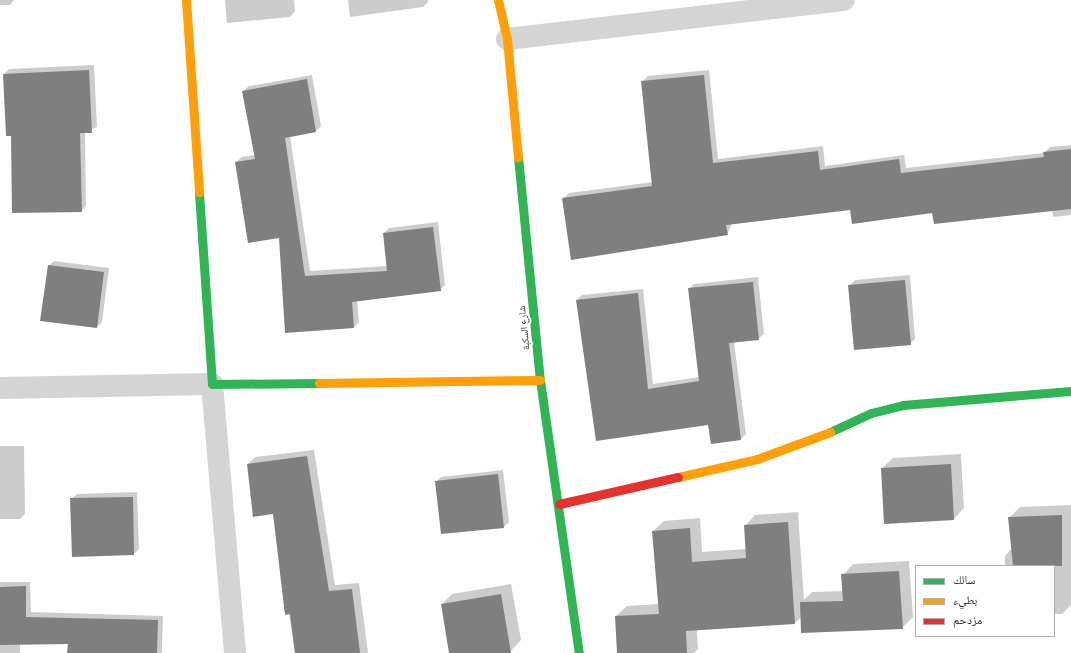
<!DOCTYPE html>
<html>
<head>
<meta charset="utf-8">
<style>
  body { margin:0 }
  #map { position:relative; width:1071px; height:653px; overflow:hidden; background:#fff; font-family:"Archivo Narrow","Noto Naskh Arabic",sans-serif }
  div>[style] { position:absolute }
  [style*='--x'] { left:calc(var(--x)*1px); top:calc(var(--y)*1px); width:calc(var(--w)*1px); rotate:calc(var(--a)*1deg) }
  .shadow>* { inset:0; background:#0003 }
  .building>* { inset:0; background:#7f7f7f }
  .street>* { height:22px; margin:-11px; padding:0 11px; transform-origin:11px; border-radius:11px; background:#d4d4d4 }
  .fast>* { height:9px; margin:-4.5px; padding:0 4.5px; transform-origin:4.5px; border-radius:4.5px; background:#30b455 }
  .slow>* { height:9px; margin:-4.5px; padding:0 4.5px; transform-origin:4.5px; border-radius:4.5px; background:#ff9f0a }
  .jam>* { height:9px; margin:-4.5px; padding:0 4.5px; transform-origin:4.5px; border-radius:4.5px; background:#e5322d }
  span { translate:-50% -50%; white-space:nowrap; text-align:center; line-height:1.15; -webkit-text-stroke:4px #fff; paint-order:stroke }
  .street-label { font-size:10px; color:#303030 }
  .legend { position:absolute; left:915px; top:565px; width:140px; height:72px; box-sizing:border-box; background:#fff; border:1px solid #acacac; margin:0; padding:5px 7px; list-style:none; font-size:12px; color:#303030 }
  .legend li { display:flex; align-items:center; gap:8px; height:20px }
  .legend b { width:20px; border:1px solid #acacac }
</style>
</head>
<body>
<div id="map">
  <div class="shadow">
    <div style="clip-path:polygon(0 0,14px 0,10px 5px,0 5px)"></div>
    <div style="clip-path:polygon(225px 0,294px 0,295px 11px,290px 17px,227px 23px)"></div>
    <div style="clip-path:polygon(348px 0,428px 0,428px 2px,423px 7px,350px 17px)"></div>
    <div style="clip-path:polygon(94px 65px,97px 127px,85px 132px,86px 206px,81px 211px,12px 135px,4px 74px,9px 69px)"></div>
    <div style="clip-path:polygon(709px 70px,718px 159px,823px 146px,825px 166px,904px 155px,906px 168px,1044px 153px,1050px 147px,1071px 145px,1071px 215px,1053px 217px,1052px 210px,851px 209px,732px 224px,727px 234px,564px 198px,569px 193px,653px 182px,643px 81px,648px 76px)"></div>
    <div style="clip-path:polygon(312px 75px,321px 126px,316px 131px,290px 136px,310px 271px,387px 266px,384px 233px,389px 228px,438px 222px,445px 285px,440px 290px,357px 300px,359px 322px,354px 327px,286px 332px,280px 237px,236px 162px,242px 157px,255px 155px,243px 91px,249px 86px)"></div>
    <div style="clip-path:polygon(54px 261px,109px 268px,102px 322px,97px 327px,48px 266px)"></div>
    <div style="clip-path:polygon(910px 275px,915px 339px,910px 344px,850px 285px,855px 280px)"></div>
    <div style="clip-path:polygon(758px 277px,764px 334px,758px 339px,734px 342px,746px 434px,741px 439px,712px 443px,709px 423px,597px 440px,577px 300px,582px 295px,643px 289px,653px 384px,699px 377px,689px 289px,694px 284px)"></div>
    <div style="clip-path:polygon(0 446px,24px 446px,25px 514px,20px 519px,0 519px)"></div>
    <div style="clip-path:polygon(314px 450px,335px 585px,359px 583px,368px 653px,295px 653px,274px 513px,248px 464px,255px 457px)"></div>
    <div style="clip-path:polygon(961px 454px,964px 508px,954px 519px,882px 468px,893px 458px)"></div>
    <div style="clip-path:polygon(503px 470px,509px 522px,504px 527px,436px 482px,441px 477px)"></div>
    <div style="clip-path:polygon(137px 492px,139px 549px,134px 554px,73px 556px,71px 499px,77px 494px)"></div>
    <div style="clip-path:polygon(1071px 505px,1071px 605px,1062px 614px,1054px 614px,1054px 566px,1005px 566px,1005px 556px,1012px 548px,1009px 518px,1020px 507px)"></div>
    <div style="clip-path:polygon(798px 512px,804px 600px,812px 592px,843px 591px,843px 575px,853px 564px,909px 561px,913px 617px,902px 628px,802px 616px,795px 623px,697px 630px,698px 649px,694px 653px,618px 653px,616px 616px,627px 606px,659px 604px,653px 531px,664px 521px,700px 518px,702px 552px,747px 549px,745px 526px,755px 515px)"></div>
    <div style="clip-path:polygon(0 582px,30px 582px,31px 612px,163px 616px,162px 653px,68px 653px,69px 643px,20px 643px,20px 653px,0 653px)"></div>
    <div style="clip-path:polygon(511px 584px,521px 640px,511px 651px,450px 653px,442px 604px,452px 594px)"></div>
  </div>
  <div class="building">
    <div style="clip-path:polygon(89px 70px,92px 133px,80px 133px,82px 212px,12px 213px,11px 136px,6px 136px,3px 74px)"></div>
    <div style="clip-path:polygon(704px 75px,713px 163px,818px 151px,820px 170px,899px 159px,901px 173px,1044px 157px,1043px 152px,1071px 149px,1071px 209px,934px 224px,932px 213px,852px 224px,850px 210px,726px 225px,728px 235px,571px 260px,562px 198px,652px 186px,641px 81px)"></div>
    <div style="clip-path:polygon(307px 79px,316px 132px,285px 138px,305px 276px,387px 271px,383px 233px,433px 227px,441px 291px,352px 302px,354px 328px,285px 333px,279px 238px,248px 243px,235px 162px,255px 159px,242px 91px)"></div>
    <div style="clip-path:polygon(48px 265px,104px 272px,97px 328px,40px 321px)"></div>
    <div style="clip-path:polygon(905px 280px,911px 345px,854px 350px,848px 285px)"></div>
    <div style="clip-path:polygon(753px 282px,759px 340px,729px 343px,741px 440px,711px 444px,708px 425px,596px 441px,576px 300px,638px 293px,648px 389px,699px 381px,688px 288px)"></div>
    <div style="clip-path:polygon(307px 456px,329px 591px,352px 589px,360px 653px,295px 653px,290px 614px,285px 615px,273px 514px,253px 517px,247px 464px)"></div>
    <div style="clip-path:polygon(951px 464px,954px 520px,884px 524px,881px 468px)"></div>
    <div style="clip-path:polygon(498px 474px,504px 528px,441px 534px,435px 481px)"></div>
    <div style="clip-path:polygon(133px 497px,134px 555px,72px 557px,70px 498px)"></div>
    <div style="clip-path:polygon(1062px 515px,1062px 566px,1013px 566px,1008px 517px)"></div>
    <div style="clip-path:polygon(788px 522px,795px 624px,686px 631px,687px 653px,617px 653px,615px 616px,659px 614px,652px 531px,690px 528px,692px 562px,746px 558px,744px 525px)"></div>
    <div style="clip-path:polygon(899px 571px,903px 629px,801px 633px,800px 602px,843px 601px,841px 574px)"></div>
    <div style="clip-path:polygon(26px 586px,26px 617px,158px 620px,157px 653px,67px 653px,68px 644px,0 645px,0 587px)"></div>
    <div style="clip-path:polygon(501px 594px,511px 653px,449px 653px,441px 604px)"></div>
  </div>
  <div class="street">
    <div style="--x:507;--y:39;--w:339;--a:-6.6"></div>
    <div style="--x:0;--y:388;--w:212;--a:-1.1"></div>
    <div style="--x:212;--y:384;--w:270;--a:85.1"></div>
  </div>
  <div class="fast">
    <div style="--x:518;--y:157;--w:224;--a:84.4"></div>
    <div style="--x:540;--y:380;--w:276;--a:81.9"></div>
    <div style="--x:199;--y:193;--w:191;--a:86.1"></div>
    <div style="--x:212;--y:384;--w:107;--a:-0.5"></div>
    <div style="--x:830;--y:432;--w:45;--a:-24.9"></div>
    <div style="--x:871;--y:413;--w:33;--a:-14"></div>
    <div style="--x:903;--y:405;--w:169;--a:-4.8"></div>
  </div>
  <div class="slow">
    <div style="--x:186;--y:0;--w:193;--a:86.1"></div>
    <div style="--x:498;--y:0;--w:40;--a:77"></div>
    <div style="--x:507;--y:39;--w:119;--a:84.7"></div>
    <div style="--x:319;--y:383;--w:221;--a:-0.8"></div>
    <div style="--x:678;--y:477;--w:81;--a:-12.8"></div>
    <div style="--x:757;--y:459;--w:78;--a:-20.3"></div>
  </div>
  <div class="jam">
    <div style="--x:559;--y:504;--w:122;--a:-12.8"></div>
  </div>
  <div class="street-label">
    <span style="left:524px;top:328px;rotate:-96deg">شارع السكبة</span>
  </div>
  <ul class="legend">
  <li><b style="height:5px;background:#30b455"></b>سالك</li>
  <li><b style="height:5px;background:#ff9f0a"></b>بطيء</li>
  <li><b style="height:5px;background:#e5322d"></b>مزدحم</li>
  </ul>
</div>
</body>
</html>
